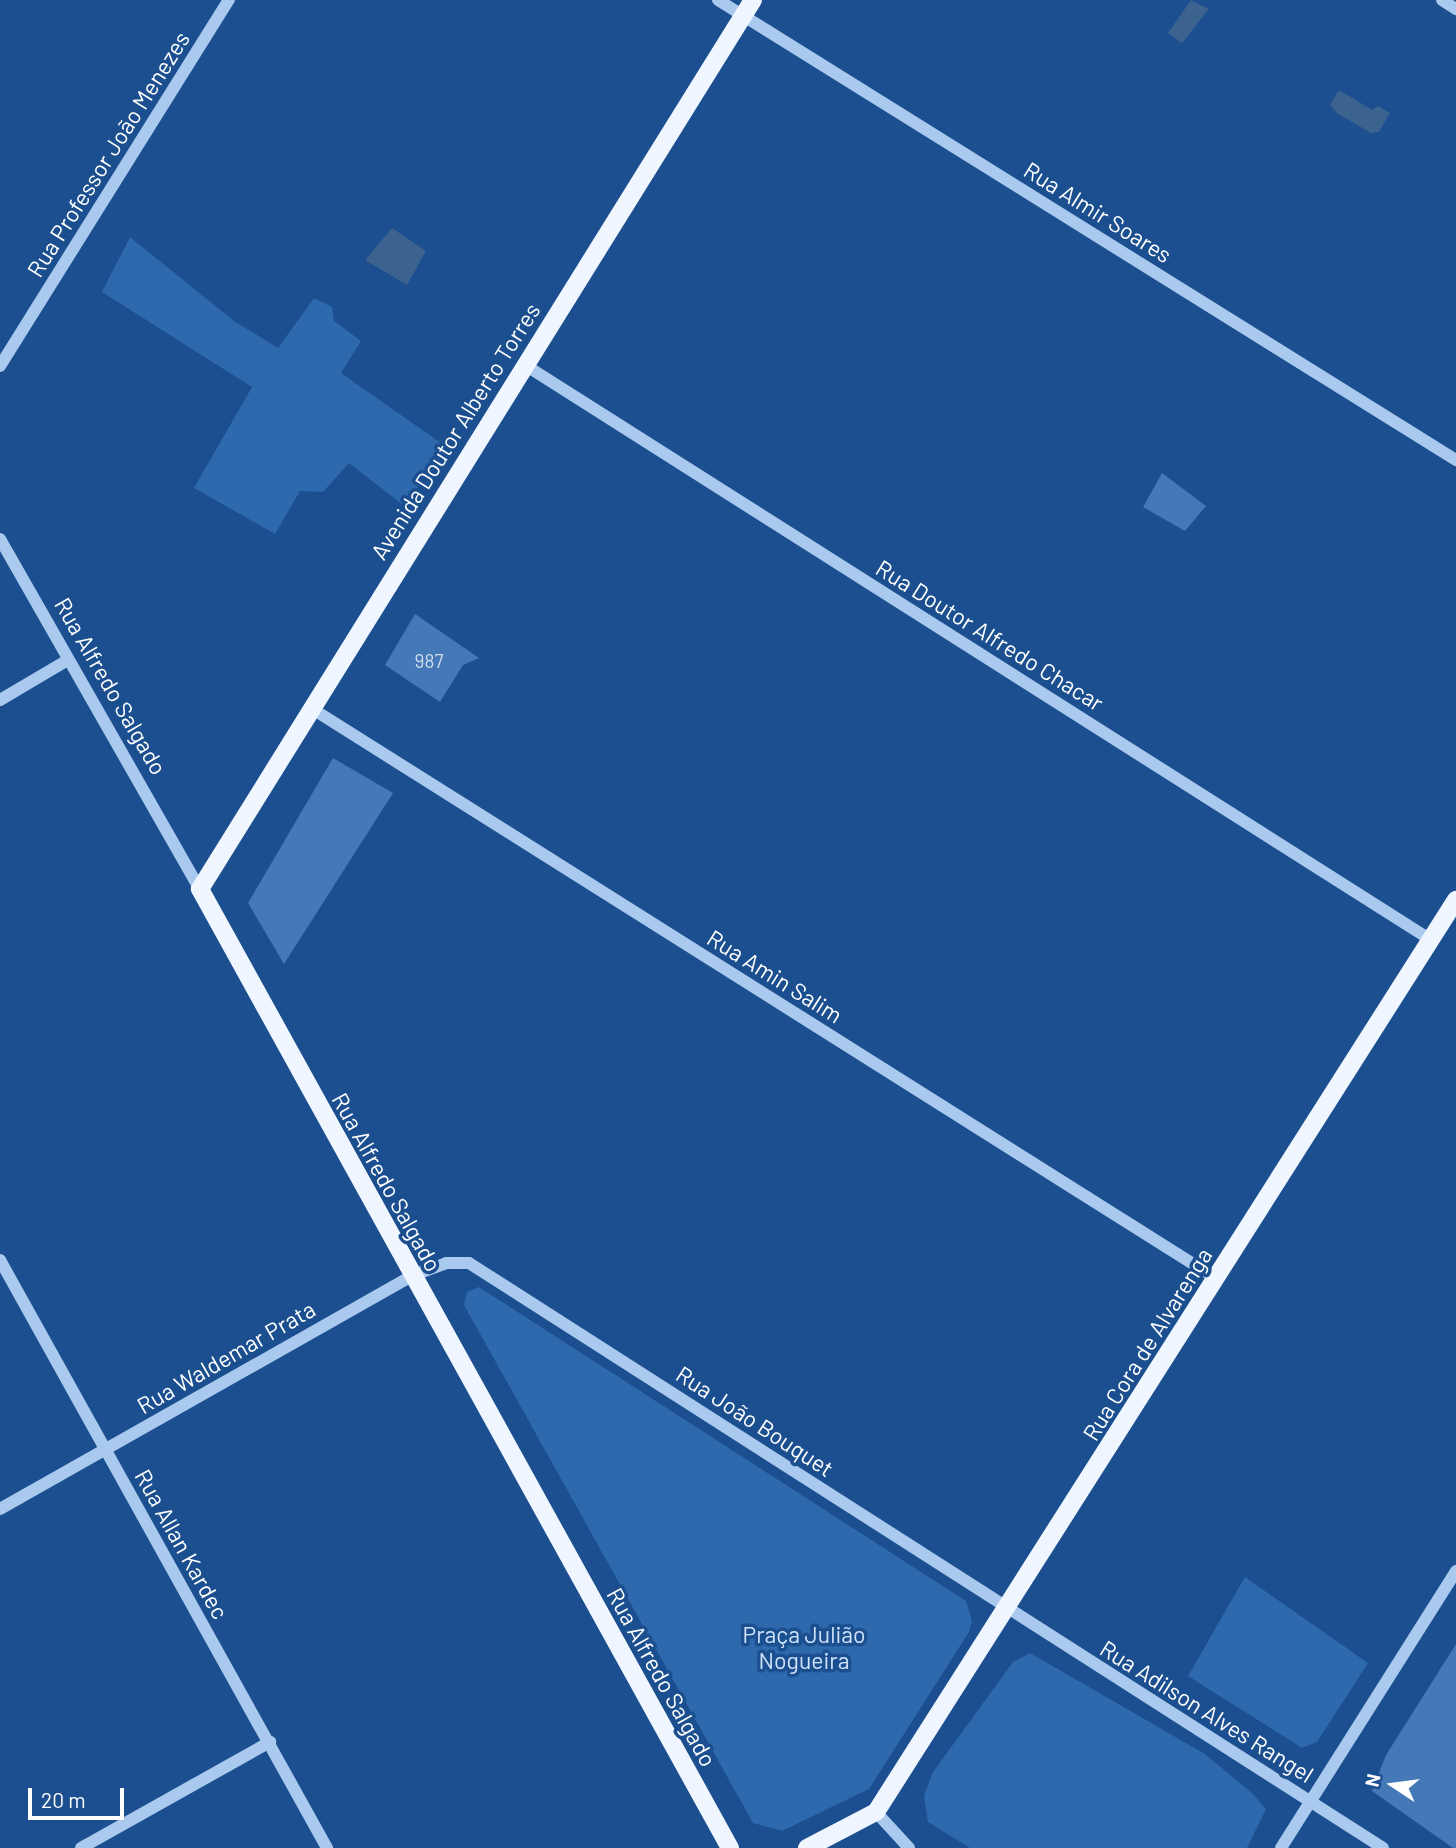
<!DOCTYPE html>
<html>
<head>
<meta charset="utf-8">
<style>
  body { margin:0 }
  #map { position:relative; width:1456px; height:1848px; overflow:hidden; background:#1b4f8f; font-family:Barlow,sans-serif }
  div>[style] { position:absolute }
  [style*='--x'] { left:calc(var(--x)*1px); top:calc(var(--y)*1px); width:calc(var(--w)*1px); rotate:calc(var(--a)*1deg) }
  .green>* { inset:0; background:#2e69ad }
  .water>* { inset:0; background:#3c6290 }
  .building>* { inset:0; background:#4478b7 }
  .minor>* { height:12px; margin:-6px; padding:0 6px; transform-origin:6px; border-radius:6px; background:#a9c9ee }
  .major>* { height:18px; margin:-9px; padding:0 9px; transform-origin:9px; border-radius:9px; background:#f0f6ff }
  span { translate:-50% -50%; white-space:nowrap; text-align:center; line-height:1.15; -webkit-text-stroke:7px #1b4f8f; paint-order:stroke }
  .number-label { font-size:19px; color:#d0dded }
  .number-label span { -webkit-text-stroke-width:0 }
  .street-label { font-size:23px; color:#fff }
  .park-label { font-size:23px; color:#cfe3fa }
  .north { position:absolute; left:1358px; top:1750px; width:70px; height:70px; -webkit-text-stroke:5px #1b4f8f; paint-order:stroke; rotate:283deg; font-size:19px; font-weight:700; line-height:28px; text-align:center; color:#fff }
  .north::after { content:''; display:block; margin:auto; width:24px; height:32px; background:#fff; clip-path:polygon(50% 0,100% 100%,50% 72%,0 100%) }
  .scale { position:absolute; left:28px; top:1788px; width:96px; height:32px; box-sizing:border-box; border:4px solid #fff; border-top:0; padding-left:9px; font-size:21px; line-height:24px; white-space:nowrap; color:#fff; -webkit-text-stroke:5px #1b4f8f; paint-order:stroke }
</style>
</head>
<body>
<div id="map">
  <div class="green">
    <div style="clip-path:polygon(130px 237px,234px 321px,278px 348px,314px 298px,332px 307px,334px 321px,361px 341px,341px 373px,441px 443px,407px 508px,349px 463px,323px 492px,300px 491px,275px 534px,194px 488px,252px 387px,102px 292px)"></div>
    <div style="clip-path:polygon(479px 1287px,966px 1601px,972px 1621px,969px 1632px,869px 1789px,782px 1831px,753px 1823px,464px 1305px,467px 1292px)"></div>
    <div style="clip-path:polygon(1245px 1577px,1368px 1663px,1317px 1742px,1302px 1748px,1188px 1676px)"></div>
    <div style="clip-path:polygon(1030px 1653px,1205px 1754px,1252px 1793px,1266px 1809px,1247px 1848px,970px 1848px,928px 1822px,924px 1796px,933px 1772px,1013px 1662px)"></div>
  </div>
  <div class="water">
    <div style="clip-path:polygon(1191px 0,1209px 9px,1182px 43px,1168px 33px)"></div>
    <div style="clip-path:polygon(1339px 90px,1372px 110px,1378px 106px,1390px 113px,1379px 132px,1371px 133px,1338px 114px,1330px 105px)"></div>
    <div style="clip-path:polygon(392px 228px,426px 251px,407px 285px,365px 260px)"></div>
  </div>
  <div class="building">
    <div style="clip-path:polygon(1162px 473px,1206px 506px,1185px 531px,1143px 507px)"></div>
    <div style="clip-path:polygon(415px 614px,479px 658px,463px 665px,440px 702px,385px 665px)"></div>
    <div style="clip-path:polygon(333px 758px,393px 793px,284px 964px,248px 903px)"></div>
    <div style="clip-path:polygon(1456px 1644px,1456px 1848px,1453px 1848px,1372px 1791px,1386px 1755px)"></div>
  </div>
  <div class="minor">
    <div style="--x:718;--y:0;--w:870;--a:31.94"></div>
    <div style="--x:1442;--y:0;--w:17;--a:33"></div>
    <div style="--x:525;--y:365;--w:1073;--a:32.4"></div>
    <div style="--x:0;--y:366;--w:432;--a:-58"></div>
    <div style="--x:0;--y:539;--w:403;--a:60.3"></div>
    <div style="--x:0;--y:700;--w:77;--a:-30.6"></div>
    <div style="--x:311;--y:708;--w:1071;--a:32.22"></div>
    <div style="--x:0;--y:1260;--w:673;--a:60.92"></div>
    <div style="--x:0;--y:1509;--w:472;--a:-29.5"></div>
    <div style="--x:411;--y:1276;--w:37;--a:-20"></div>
    <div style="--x:446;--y:1263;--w:23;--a:0"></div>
    <div style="--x:469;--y:1263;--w:1085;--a:32.62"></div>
    <div style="--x:876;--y:1812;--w:49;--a:47.5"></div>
    <div style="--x:81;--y:1848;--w:217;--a:-29.3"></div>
    <div style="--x:1281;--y:1848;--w:328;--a:-57.7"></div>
  </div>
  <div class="major">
    <div style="--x:730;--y:1848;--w:1096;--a:-118.93"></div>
    <div style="--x:200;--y:889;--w:1047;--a:-58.12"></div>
    <div style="--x:807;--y:1848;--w:78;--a:-27.6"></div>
    <div style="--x:876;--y:1812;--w:1081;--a:-57.55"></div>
  </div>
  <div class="number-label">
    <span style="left:429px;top:661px">987</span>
  </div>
  <div class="street-label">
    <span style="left:108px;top:154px;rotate:-58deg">Rua Professor João Menezes</span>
    <span style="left:1098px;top:212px;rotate:32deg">Rua Almir Soares</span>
    <span style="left:455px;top:431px;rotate:-58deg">Avenida Doutor Alberto Torres</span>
    <span style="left:990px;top:635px;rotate:32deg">Rua Doutor Alfredo Chacar</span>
    <span style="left:111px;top:686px;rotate:60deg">Rua Alfredo Salgado</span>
    <span style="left:775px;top:976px;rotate:32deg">Rua Amin Salim</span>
    <span style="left:387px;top:1182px;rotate:61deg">Rua Alfredo Salgado</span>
    <span style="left:1147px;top:1344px;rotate:-58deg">Rua Cora de Alvarenga</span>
    <span style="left:226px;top:1357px;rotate:-30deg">Rua Waldemar Prata</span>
    <span style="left:755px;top:1421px;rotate:33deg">Rua João Bouquet</span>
    <span style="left:182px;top:1544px;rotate:61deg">Rua Allan Kardec</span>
    <span style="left:662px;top:1677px;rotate:61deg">Rua Alfredo Salgado</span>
    <span style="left:1207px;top:1711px;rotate:32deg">Rua Adilson Alves Rangel</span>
  </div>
  <div class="park-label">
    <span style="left:804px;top:1647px">Praça Julião<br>Nogueira</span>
  </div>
  <div class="north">N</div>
  <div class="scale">20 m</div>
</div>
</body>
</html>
